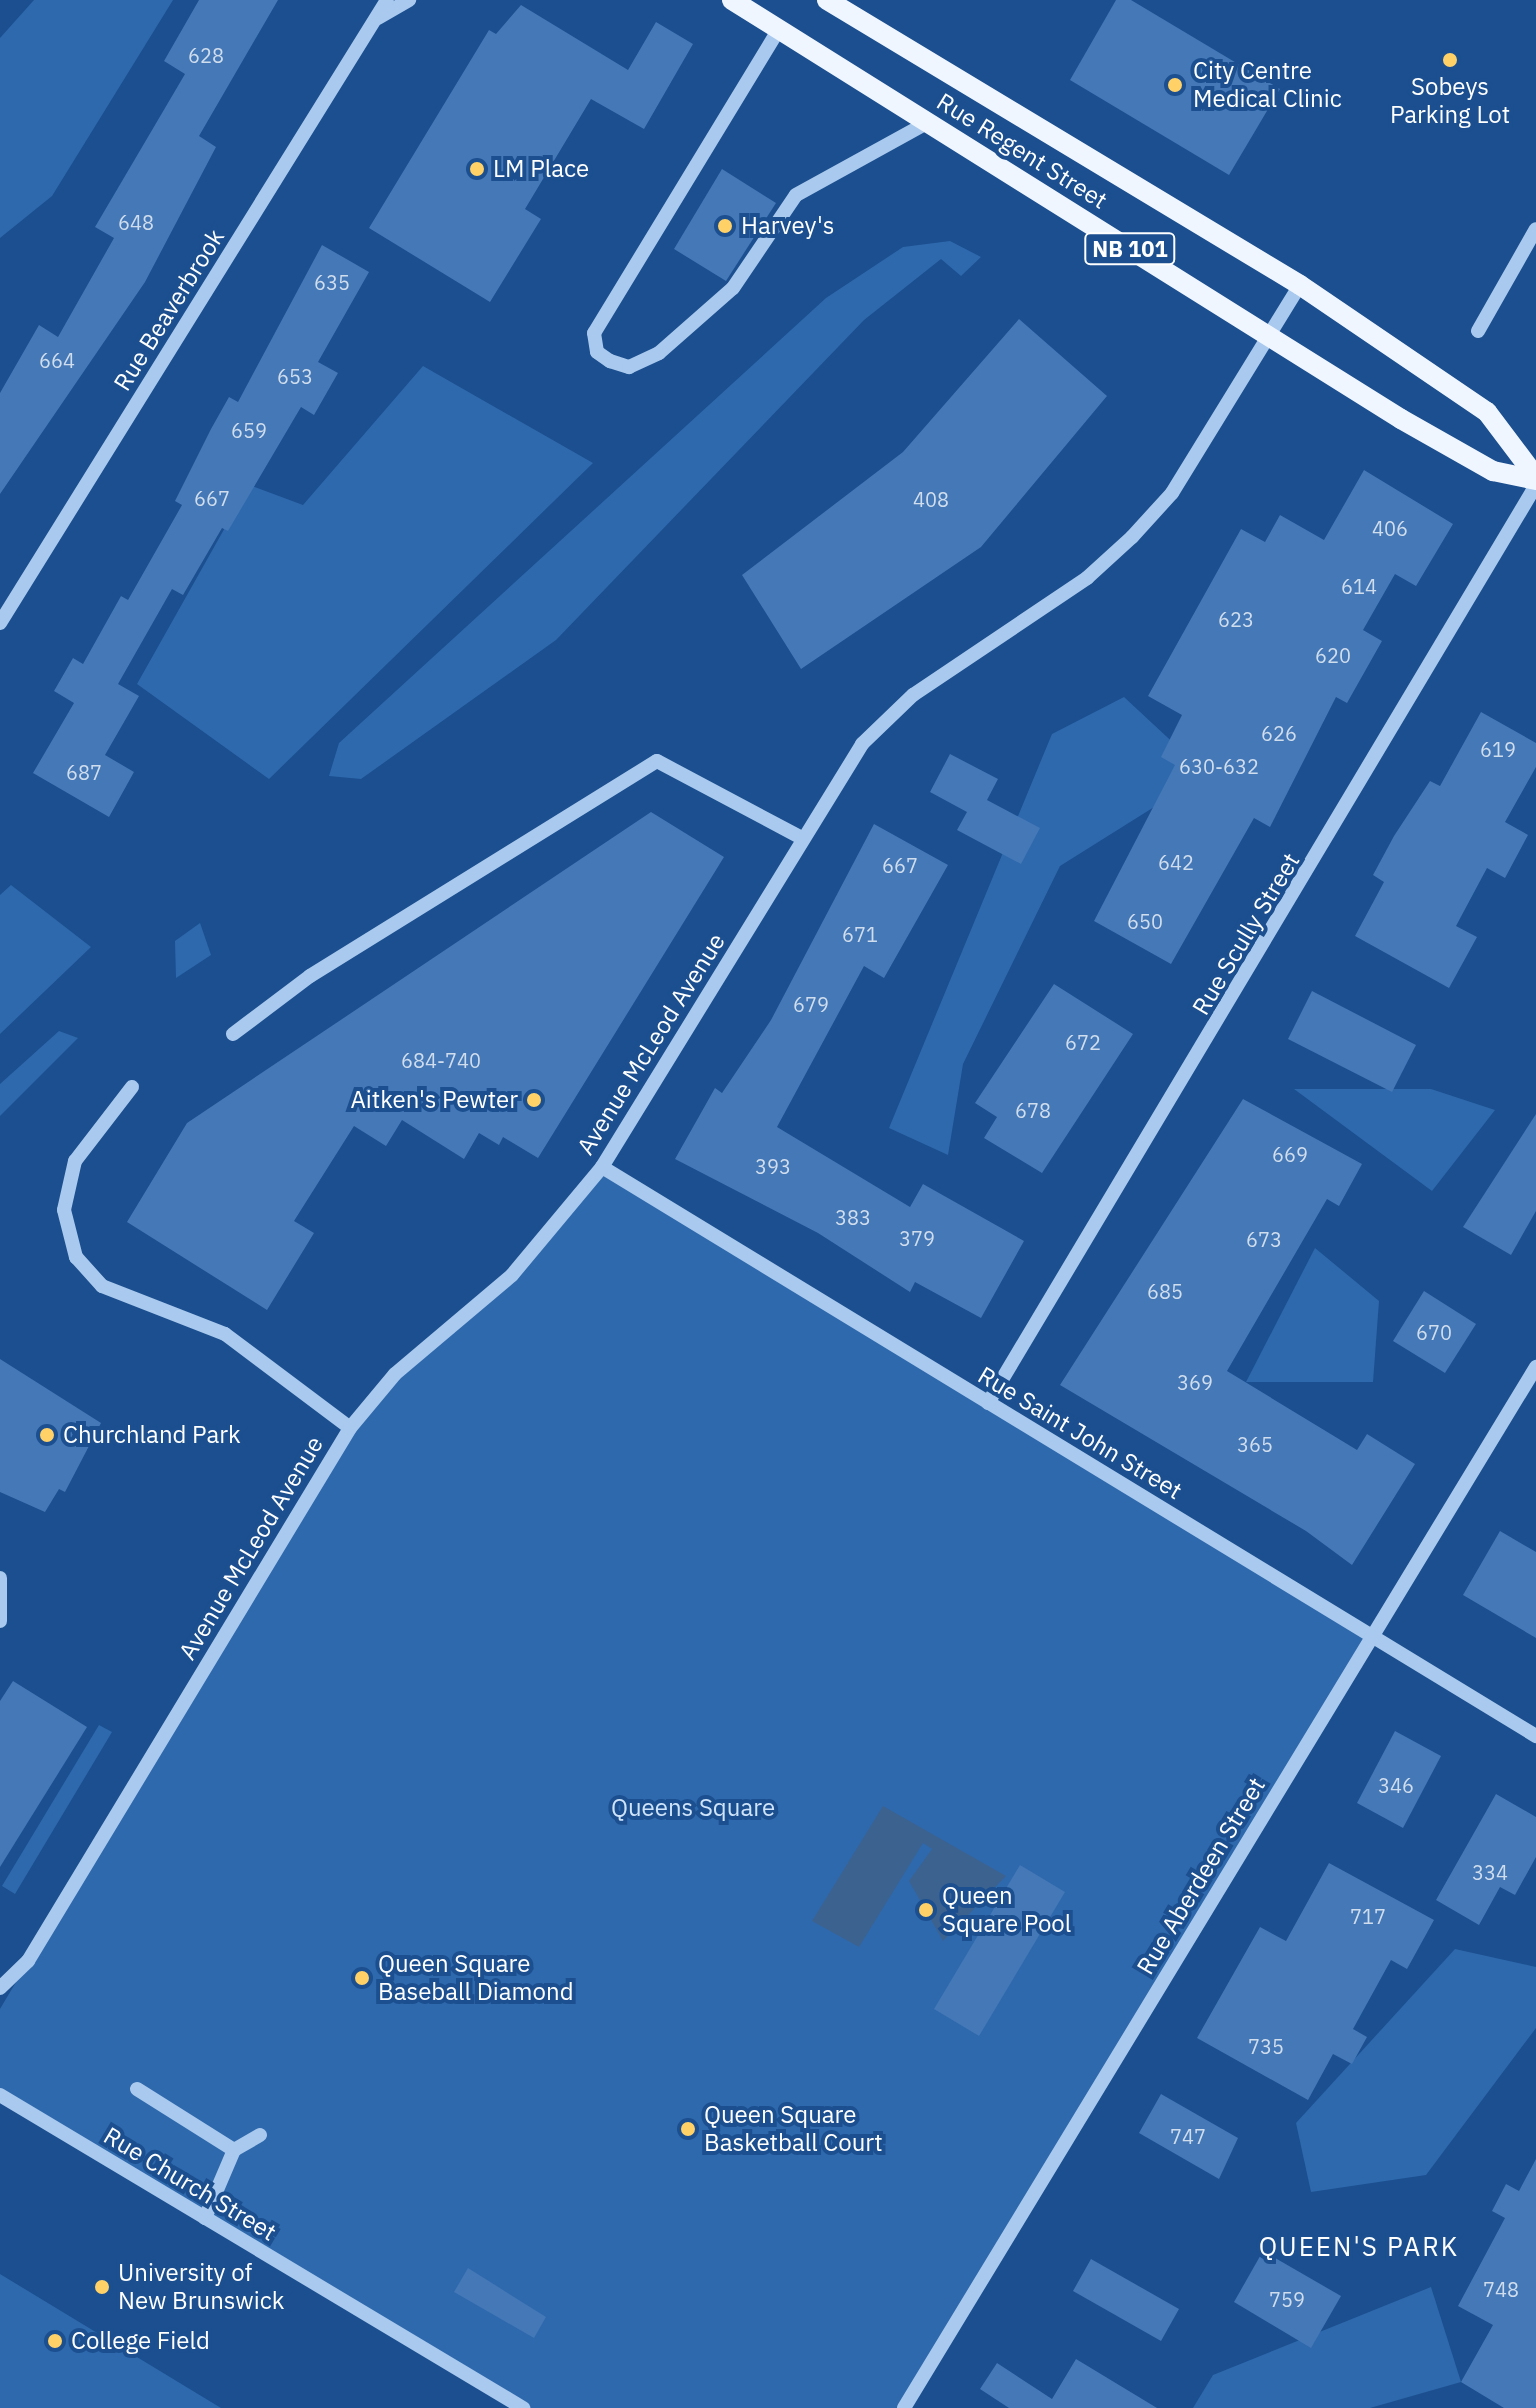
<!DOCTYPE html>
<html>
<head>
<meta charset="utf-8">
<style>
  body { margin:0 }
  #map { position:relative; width:1536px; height:2408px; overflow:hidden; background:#1b4f8f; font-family:"IBM Plex Sans",sans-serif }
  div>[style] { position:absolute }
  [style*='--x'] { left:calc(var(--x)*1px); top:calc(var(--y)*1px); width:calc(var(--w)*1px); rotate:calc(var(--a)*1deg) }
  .green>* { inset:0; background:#2e69ad }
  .water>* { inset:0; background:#3c6290 }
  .building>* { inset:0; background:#4478b7 }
  .minor>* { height:14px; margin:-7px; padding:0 7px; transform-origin:7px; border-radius:7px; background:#a9c9ee }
  .major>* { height:20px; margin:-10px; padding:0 10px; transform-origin:10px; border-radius:10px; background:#f0f6ff }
  .dots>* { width:22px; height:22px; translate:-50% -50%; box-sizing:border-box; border:4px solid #1b4f8f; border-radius:50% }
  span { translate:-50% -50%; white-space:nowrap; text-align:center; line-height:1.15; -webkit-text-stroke:8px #1b4f8f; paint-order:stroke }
  .number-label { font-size:20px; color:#d0dded }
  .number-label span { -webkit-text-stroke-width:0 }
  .shield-label span { padding:2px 6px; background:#1b4f8f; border:2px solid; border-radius:6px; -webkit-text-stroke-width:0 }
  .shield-label { font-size:22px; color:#fff; font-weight:700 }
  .poi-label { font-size:24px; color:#fff }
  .left { translate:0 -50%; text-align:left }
  .right { translate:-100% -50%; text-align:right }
  .street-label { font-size:24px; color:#fff }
  .park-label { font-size:24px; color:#cfe3fa }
  .neighbourhood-label { font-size:26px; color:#fff; letter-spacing:2px }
</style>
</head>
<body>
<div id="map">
  <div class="green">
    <div style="clip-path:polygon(34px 0,173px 0,52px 196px,0 238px,0 38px)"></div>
    <div style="clip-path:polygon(950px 241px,981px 257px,961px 276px,941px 259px,864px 320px,556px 640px,361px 779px,329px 776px,339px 743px,826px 298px,903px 247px)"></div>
    <div style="clip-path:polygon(423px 366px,593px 463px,269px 779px,137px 684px,249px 485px,303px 505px)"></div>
    <div style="clip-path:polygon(1124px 697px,1181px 750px,1178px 792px,1060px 866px,963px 1064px,948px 1155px,889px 1128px,1052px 734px)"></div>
    <div style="clip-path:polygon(11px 885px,91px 947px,0 1034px,0 895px)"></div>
    <div style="clip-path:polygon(200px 923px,211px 955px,176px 978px,175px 941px)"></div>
    <div style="clip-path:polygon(59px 1031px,78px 1038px,0 1116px,0 1084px)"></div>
    <div style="clip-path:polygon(1294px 1089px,1431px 1089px,1495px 1110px,1432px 1191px)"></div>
    <div style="clip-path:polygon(602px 1167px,1373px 1637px,904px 2408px,523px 2408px,0 2095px,0 2009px,301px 1503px,395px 1374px,512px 1275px)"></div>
    <div style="clip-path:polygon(1315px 1248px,1379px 1301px,1373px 1382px,1246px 1382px)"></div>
    <div style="clip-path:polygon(99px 1725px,112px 1732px,15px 1894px,2px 1886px)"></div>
    <div style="clip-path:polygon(1455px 1949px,1536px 1967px,1536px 2028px,1426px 2175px,1311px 2192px,1296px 2123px)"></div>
    <div style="clip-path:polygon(0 2274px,221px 2408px,0 2408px)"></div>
    <div style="clip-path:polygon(1431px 2287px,1461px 2382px,1370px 2408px,1193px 2408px,1213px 2375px)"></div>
  </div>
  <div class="water">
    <div style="clip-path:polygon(883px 1806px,1006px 1876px,943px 1941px,909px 1881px,932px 1849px,923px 1843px,859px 1947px,812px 1921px)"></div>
  </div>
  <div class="building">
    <div style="clip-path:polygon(199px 0,278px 0,199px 136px,216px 147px,145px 282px,0 494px,0 393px,39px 325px,58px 337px,114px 238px,95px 227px,185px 74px,164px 61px)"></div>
    <div style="clip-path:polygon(1116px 0,1131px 0,1280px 89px,1229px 175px,1070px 80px)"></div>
    <div style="clip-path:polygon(521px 5px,628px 70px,656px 22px,693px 44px,644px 129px,591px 99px,525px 209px,541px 219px,490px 302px,369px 228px,489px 30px,496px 34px)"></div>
    <div style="clip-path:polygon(722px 169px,776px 203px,726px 281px,674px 249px)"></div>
    <div style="clip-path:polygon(322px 245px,369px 272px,318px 362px,338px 373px,314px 415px,301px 407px,228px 531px,222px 528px,183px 595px,172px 589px,118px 684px,139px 696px,105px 755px,134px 772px,109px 817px,33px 773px,74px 703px,54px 691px,73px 658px,83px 664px,121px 596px,128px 600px,182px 505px,175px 501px,211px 429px,229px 397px,238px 402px)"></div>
    <div style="clip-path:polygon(1019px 319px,1107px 396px,981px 547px,801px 669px,742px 575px,903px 452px)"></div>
    <div style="clip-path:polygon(1364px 470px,1453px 524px,1416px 586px,1395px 574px,1363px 630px,1382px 641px,1347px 703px,1336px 697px,1270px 827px,1254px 818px,1171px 964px,1094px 921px,1175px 765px,1161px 757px,1182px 715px,1148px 696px,1241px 529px,1265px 542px,1280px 515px,1324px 540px)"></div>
    <div style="clip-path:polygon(1481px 712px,1536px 743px,1536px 767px,1505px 822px,1528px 835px,1505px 878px,1487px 868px,1456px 926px,1477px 937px,1449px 988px,1355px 936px,1384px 882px,1373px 875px,1394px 836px,1430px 781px,1440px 786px)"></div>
    <div style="clip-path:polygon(950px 754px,998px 779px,987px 800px,1040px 828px,1021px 864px,957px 830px,967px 812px,930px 792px)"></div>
    <div style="clip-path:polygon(651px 812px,724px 857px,538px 1158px,503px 1137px,499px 1145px,479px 1133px,464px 1159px,402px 1120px,386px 1146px,354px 1126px,294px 1221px,314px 1233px,267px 1310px,127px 1222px,187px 1123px)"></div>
    <div style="clip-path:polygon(874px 824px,948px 865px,884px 978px,864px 966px,777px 1127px,910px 1207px,923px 1184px,1024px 1241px,981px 1318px,915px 1282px,910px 1292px,818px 1233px,675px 1159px,715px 1088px,722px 1093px,771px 1020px)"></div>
    <div style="clip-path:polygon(1054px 984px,1133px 1034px,1042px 1173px,984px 1138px,997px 1117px,975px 1103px)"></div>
    <div style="clip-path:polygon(1312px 991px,1416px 1045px,1392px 1092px,1288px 1039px)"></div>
    <div style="clip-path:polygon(1243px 1099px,1362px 1164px,1339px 1206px,1327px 1199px,1227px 1371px,1357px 1450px,1367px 1434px,1415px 1464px,1352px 1565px,1306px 1531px,1060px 1385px)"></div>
    <div style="clip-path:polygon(1536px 1114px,1536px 1211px,1511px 1255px,1463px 1227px)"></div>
    <div style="clip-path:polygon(1424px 1291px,1476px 1324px,1445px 1373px,1393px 1341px)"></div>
    <div style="clip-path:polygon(0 1359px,101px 1423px,65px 1492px,59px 1489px,45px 1512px,0 1492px)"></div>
    <div style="clip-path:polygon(1500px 1531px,1536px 1552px,1536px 1638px,1463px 1595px)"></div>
    <div style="clip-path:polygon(13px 1681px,87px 1727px,0 1867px,0 1701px)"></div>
    <div style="clip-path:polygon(1395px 1731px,1441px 1756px,1403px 1828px,1357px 1803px)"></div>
    <div style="clip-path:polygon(1496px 1794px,1536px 1817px,1536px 1857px,1515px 1895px,1500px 1887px,1479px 1925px,1436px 1900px)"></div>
    <div style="clip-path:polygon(1329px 1863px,1434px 1920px,1407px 1969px,1391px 1960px,1353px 2029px,1367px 2037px,1352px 2064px,1333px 2054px,1308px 2100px,1197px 2038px,1260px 1927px,1286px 1941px)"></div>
    <div style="clip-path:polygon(1020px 1865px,1065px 1892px,979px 2036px,934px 2009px)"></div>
    <div style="clip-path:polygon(1161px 2094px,1238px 2138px,1219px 2179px,1139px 2133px)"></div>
    <div style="clip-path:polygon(1536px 2159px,1536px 2408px,1504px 2408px,1461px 2382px,1493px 2325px,1458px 2306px,1505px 2218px,1492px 2211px,1506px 2184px,1519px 2191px)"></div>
    <div style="clip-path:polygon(1263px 2251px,1341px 2296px,1311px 2348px,1234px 2302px)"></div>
    <div style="clip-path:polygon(1091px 2259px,1179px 2309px,1161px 2341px,1073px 2291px)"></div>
    <div style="clip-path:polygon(468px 2268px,546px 2317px,534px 2338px,454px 2292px)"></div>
    <div style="clip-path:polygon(1076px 2359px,1157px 2408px,1009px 2408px,980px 2389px,997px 2363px,1052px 2399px)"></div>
  </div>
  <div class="minor">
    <div style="--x:378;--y:18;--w:36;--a:-30"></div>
    <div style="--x:779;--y:29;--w:356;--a:121.3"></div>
    <div style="--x:594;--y:333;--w:19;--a:81"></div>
    <div style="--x:597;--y:352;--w:16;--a:35"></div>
    <div style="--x:610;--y:361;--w:20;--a:18"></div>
    <div style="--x:629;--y:367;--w:33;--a:-25"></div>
    <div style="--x:659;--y:353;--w:98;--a:-41.3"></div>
    <div style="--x:733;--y:288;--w:112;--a:-55.9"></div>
    <div style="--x:796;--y:195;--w:151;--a:-28.9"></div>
    <div style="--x:1478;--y:331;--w:117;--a:-60.4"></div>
    <div style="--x:0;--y:623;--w:733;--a:-58.15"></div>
    <div style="--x:233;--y:1034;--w:96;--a:-37"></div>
    <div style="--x:310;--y:976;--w:408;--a:-31.8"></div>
    <div style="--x:657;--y:761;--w:164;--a:28"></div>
    <div style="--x:132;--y:1087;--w:93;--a:127.6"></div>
    <div style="--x:75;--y:1161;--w:50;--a:102.7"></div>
    <div style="--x:64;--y:1210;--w:49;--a:75.7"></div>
    <div style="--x:76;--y:1257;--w:39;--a:48"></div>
    <div style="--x:102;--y:1286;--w:132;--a:21.3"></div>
    <div style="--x:225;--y:1334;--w:156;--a:36.9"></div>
    <div style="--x:602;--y:1167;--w:1094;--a:31.35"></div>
    <div style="--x:988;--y:1403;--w:1069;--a:-59.16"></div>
    <div style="--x:0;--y:1578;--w:43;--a:90"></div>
    <div style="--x:0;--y:1988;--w:39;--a:-44"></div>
    <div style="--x:28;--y:1961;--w:623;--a:-58.86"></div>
    <div style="--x:350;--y:1428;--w:70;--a:-50.2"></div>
    <div style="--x:395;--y:1374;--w:153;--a:-40.2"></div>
    <div style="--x:512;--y:1275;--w:141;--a:-50.2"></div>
    <div style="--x:602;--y:1167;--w:497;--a:-58.4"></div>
    <div style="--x:862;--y:744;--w:71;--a:-43.9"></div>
    <div style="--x:913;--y:695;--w:210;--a:-33.9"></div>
    <div style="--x:1087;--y:578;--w:61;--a:-42.3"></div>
    <div style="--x:1132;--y:537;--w:59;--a:-47.7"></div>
    <div style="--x:1172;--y:493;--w:244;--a:-58.4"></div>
    <div style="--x:137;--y:2089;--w:115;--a:32.2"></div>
    <div style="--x:234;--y:2150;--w:74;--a:113.1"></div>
    <div style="--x:0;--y:2095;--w:610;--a:30.9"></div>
    <div style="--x:234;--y:2150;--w:30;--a:-30"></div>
    <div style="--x:904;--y:2408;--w:1218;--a:-58.74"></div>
  </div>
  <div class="major">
    <div style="--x:732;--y:0;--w:789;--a:32.06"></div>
    <div style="--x:1401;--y:419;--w:106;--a:29.5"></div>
    <div style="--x:1493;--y:471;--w:44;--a:11.8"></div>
    <div style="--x:827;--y:0;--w:552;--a:31.07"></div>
    <div style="--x:1300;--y:285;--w:226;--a:34.2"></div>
    <div style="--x:1487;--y:412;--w:81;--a:53"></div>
  </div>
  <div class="dots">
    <div style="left:1450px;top:60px;background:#ffd166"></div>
    <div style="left:1175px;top:85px;background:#ffd166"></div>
    <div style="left:477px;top:169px;background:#ffd166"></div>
    <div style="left:725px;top:226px;background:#ffd166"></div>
    <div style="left:534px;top:1100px;background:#ffd166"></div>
    <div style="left:47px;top:1435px;background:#ffd166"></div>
    <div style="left:926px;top:1910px;background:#ffd166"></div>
    <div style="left:362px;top:1978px;background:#ffd166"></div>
    <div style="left:688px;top:2129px;background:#ffd166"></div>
    <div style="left:102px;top:2287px;background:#ffd166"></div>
    <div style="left:55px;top:2341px;background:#ffd166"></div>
  </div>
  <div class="number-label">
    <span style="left:206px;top:55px">628</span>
    <span style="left:136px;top:222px">648</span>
    <span style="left:332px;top:282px">635</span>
    <span style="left:57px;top:360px">664</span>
    <span style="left:295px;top:376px">653</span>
    <span style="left:249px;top:430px">659</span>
    <span style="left:212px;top:498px">667</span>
    <span style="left:931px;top:499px">408</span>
    <span style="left:1390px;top:528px">406</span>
    <span style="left:1359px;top:586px">614</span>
    <span style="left:1236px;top:619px">623</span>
    <span style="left:1333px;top:655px">620</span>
    <span style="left:1279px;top:733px">626</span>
    <span style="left:1498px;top:749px">619</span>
    <span style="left:1219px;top:766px">630-632</span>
    <span style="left:84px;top:772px">687</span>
    <span style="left:1176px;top:862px">642</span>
    <span style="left:900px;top:865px">667</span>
    <span style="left:1145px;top:921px">650</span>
    <span style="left:860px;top:934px">671</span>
    <span style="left:811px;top:1004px">679</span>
    <span style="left:1083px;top:1042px">672</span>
    <span style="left:441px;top:1060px">684-740</span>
    <span style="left:1033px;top:1110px">678</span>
    <span style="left:1290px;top:1154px">669</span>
    <span style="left:773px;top:1166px">393</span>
    <span style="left:853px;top:1217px">383</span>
    <span style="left:917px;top:1238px">379</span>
    <span style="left:1264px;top:1239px">673</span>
    <span style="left:1165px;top:1291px">685</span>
    <span style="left:1434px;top:1332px">670</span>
    <span style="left:1195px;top:1382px">369</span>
    <span style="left:1255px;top:1444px">365</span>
    <span style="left:1396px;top:1785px">346</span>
    <span style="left:1490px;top:1872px">334</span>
    <span style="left:1368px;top:1916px">717</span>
    <span style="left:1266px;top:2046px">735</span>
    <span style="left:1188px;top:2136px">747</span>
    <span style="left:1501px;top:2289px">748</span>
    <span style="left:1287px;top:2299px">759</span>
  </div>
  <div class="shield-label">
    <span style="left:1130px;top:249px">NB 101</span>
  </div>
  <div class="poi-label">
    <span class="left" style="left:1193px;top:85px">City Centre<br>Medical Clinic</span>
    <span style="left:1450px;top:101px">Sobeys<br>Parking Lot</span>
    <span class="left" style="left:493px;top:169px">LM Place</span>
    <span class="left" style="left:741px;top:226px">Harvey's</span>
    <span class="right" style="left:518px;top:1100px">Aitken's Pewter</span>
    <span class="left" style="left:63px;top:1435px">Churchland Park</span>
    <span class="left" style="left:942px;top:1910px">Queen<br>Square Pool</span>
    <span class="left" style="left:378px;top:1978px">Queen Square<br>Baseball Diamond</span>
    <span class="left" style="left:704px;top:2129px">Queen Square<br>Basketball Court</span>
    <span class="left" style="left:118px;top:2287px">University of<br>New Brunswick</span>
    <span class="left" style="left:71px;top:2341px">College Field</span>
  </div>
  <div class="street-label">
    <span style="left:1022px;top:151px;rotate:32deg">Rue Regent Street</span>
    <span style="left:169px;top:310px;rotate:-58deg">Rue Beaverbrook</span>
    <span style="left:1246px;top:934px;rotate:-59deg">Rue Scully Street</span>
    <span style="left:651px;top:1044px;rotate:-58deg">Avenue McLeod Avenue</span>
    <span style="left:1080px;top:1433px;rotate:31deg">Rue Saint John Street</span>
    <span style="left:251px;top:1548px;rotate:-59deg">Avenue McLeod Avenue</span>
    <span style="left:1201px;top:1876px;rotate:-59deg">Rue Aberdeen Street</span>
    <span style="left:190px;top:2184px;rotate:31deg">Rue Church Street</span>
  </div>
  <div class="park-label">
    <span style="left:693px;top:1808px">Queens Square</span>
  </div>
  <div class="neighbourhood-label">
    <span style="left:1359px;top:2247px">QUEEN'S PARK</span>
  </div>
</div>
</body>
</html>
